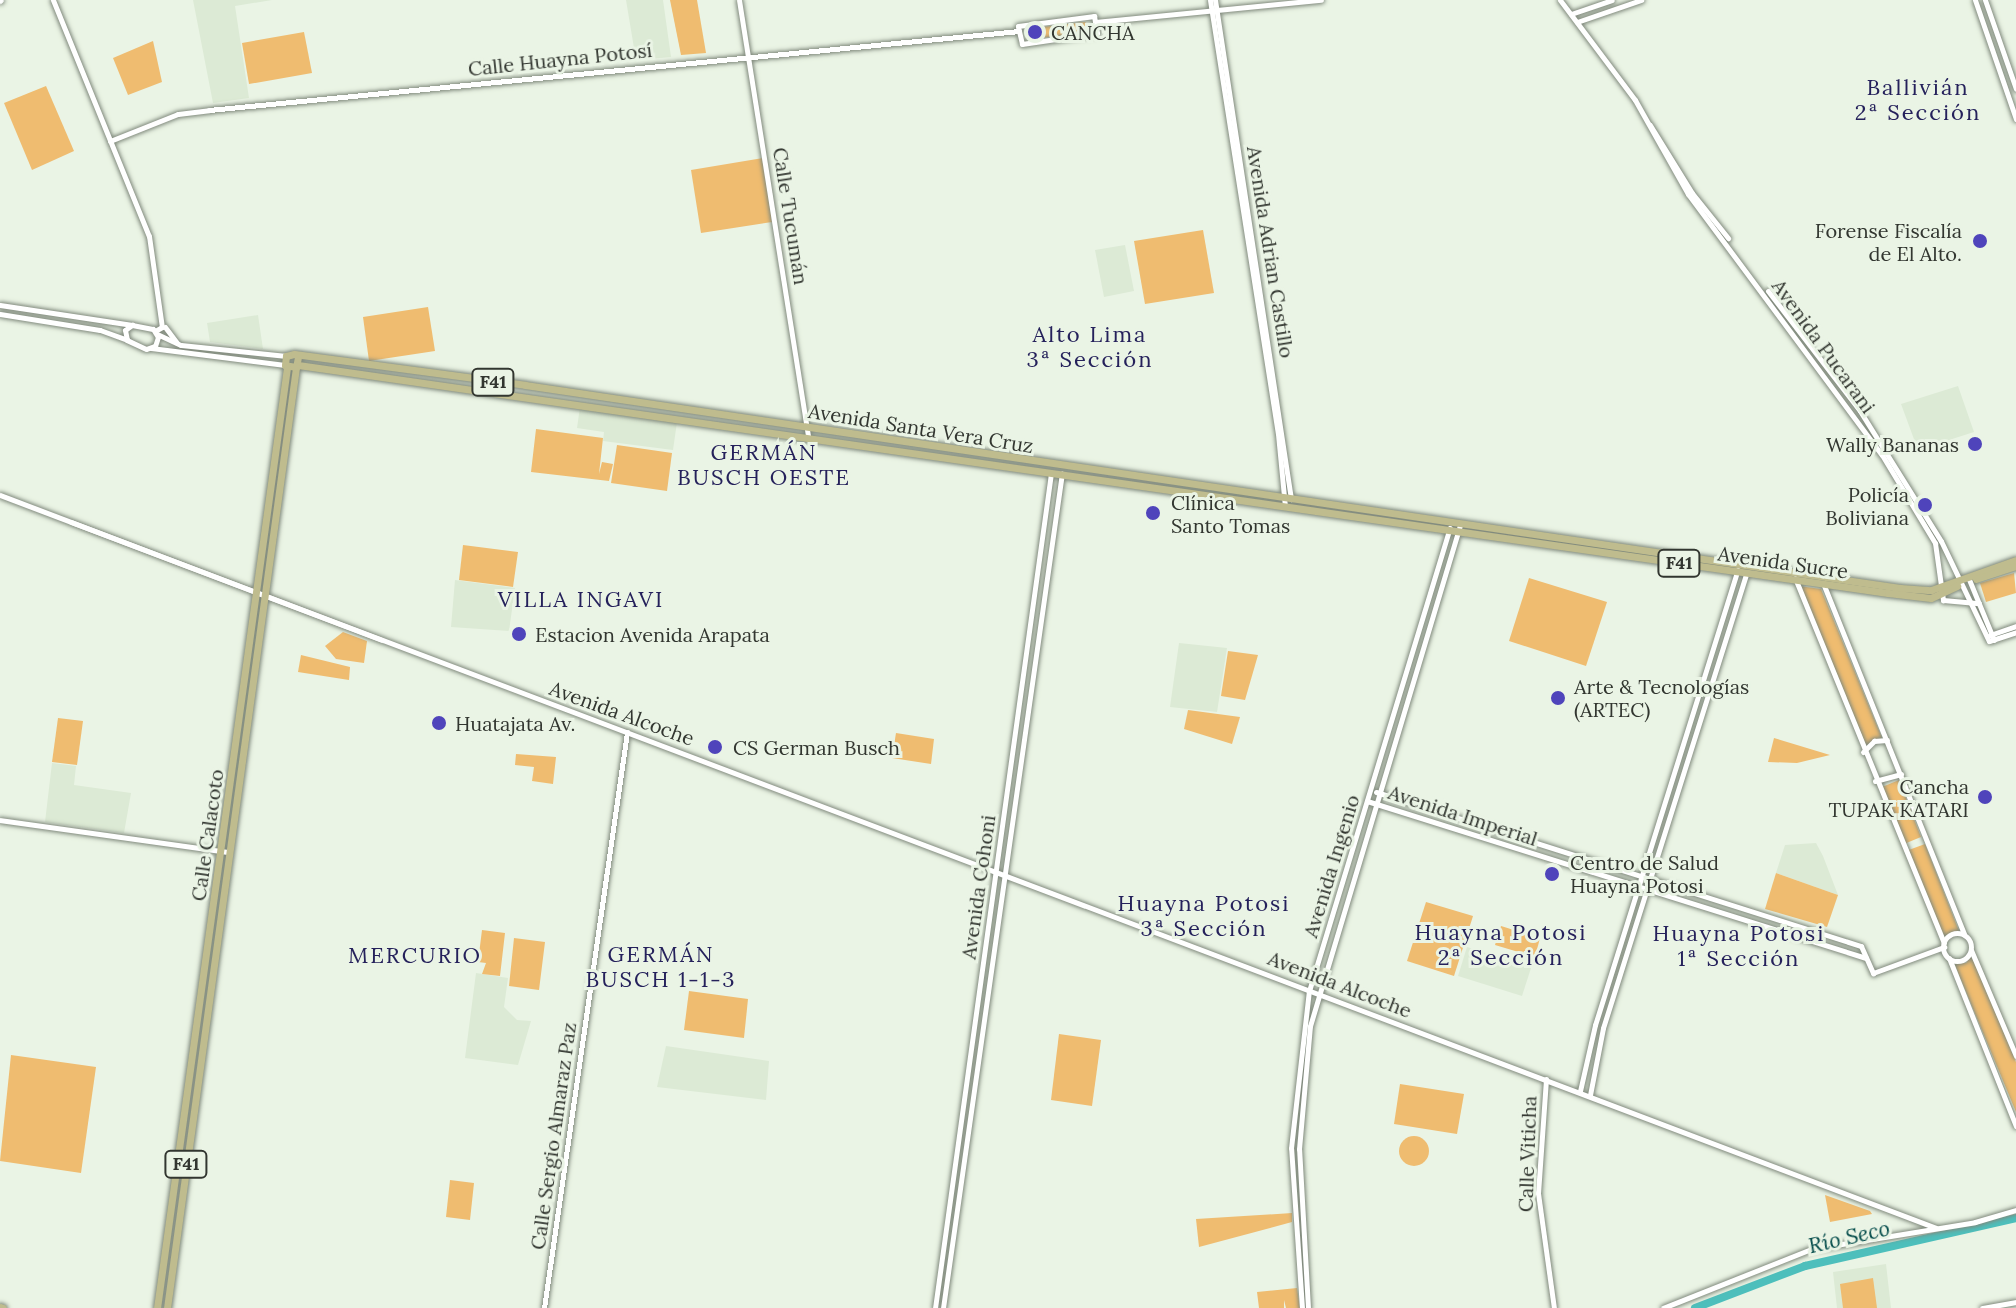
<!DOCTYPE html>
<html>
<head>
<meta charset="utf-8">
<style>
  body { margin:0 }
  #map { position:relative; width:2016px; height:1308px; overflow:hidden; background:#eaf4e5; font-family:Lora,serif }
  div>[style] { position:absolute }
  [style*='--x'] { left:calc(var(--x)*1px); top:calc(var(--y)*1px); width:calc(var(--w)*1px); rotate:calc(var(--a)*1deg) }
  .built>* { inset:0; background:#dcead5 }
  .green>* { inset:0; background:#efbc70 }
  .round { border-radius:50% }
  .river>* { height:8px; margin:-4px; padding:0 4px; transform-origin:4px; border-radius:4px; background:#4dbfbc }
  .roads { filter:drop-shadow(0 0 2px #818a7d) drop-shadow(0 0 2px #818a7d) }
  .secondary>* { height:5px; margin:-2.5px; padding:0 2.5px; transform-origin:2.5px; border-radius:2.5px; background:#fff }
  .secondary>.ring { margin:-2.5px; padding:0; box-sizing:content-box; background:none; border:5px solid #fff; border-radius:50% }
  .primary>* { height:7px; margin:-3.5px; padding:0 3.5px; transform-origin:3.5px; border-radius:3.5px; background:#bfbc8e }
  .dots>* { width:22px; height:22px; translate:-50% -50%; box-sizing:border-box; border:4px solid #eaf4e5; border-radius:50% }
  span { translate:-50% -50%; white-space:nowrap; text-align:center; line-height:1.15; -webkit-text-stroke:6px #eaf4e5; paint-order:stroke }
  .shield-label span { padding:2px 6px; background:#eaf4e5; border:2px solid; border-radius:6px; -webkit-text-stroke-width:0 }
  .shield-label { font-size:18px; color:#323630; font-weight:700 }
  .poi-label { font-size:20px; color:#323630 }
  .left { translate:0 -50%; text-align:left }
  .right { translate:-100% -50%; text-align:right }
  .street-label { font-size:20px; color:#323630 }
  .neighbourhood-label { font-size:22px; color:#25215b; letter-spacing:2px }
  .water-label { font-size:22px; color:#034b4a; font-style:italic }
</style>
</head>
<body>
<div id="map">
  <div class="built">
    <div style="clip-path:polygon(193px 0,272px 0,235px 6px,249px 98px,213px 103px)"></div>
    <div style="clip-path:polygon(626px 0,663px 0,671px 57px,636px 60px)"></div>
    <div style="clip-path:polygon(1125px 245px,1134px 291px,1104px 297px,1095px 250px)"></div>
    <div style="clip-path:polygon(258px 315px,263px 349px,210px 342px,207px 323px)"></div>
    <div style="clip-path:polygon(1958px 386px,1974px 432px,1918px 450px,1901px 404px)"></div>
    <div style="clip-path:polygon(580px 407px,677px 422px,673px 450px,603px 441px,604px 432px,577px 428px)"></div>
    <div style="clip-path:polygon(455px 580px,515px 588px,509px 631px,451px 627px)"></div>
    <div style="clip-path:polygon(1179px 643px,1227px 648px,1217px 712px,1170px 707px)"></div>
    <div style="clip-path:polygon(52px 763px,76px 766px,74px 785px,131px 793px,124px 833px,45px 822px)"></div>
    <div style="clip-path:polygon(1816px 843px,1823px 856px,1838px 895px,1776px 873px,1785px 845px)"></div>
    <div style="clip-path:polygon(1467px 947px,1531px 968px,1522px 996px,1458px 976px)"></div>
    <div style="clip-path:polygon(476px 973px,508px 978px,504px 1007px,517px 1020px,531px 1021px,518px 1065px,465px 1058px)"></div>
    <div style="clip-path:polygon(666px 1046px,769px 1061px,766px 1100px,657px 1087px)"></div>
    <div style="clip-path:polygon(1886px 1264px,1891px 1308px,1837px 1308px,1833px 1272px)"></div>
  </div>
  <div class="green">
    <div style="clip-path:polygon(670px 0,697px 0,706px 53px,681px 55px)"></div>
    <div style="clip-path:polygon(1085px 22px,1092px 28px,1086px 34px,1026px 39px,1025px 29px)"></div>
    <div style="clip-path:polygon(304px 32px,312px 73px,249px 84px,242px 43px)"></div>
    <div style="clip-path:polygon(153px 41px,162px 82px,128px 95px,113px 58px)"></div>
    <div style="clip-path:polygon(46px 86px,74px 151px,32px 170px,4px 103px)"></div>
    <div style="clip-path:polygon(763px 158px,772px 222px,701px 233px,691px 170px)"></div>
    <div style="clip-path:polygon(1203px 230px,1214px 293px,1145px 304px,1134px 241px)"></div>
    <div style="clip-path:polygon(428px 307px,435px 351px,369px 361px,363px 317px)"></div>
    <div style="clip-path:polygon(536px 429px,603px 438px,599px 474px,602px 462px,613px 464px,609px 481px,531px 472px)"></div>
    <div style="clip-path:polygon(617px 445px,672px 453px,667px 491px,611px 483px)"></div>
    <div style="clip-path:polygon(463px 545px,518px 552px,513px 587px,459px 580px)"></div>
    <div style="clip-path:polygon(2014px 573px,2016px 593px,1986px 602px,1980px 583px)"></div>
    <div style="clip-path:polygon(1529px 578px,1607px 602px,1586px 666px,1509px 641px)"></div>
    <div style="clip-path:polygon(1799px 586px,1821px 589px,1882px 738px,1864px 746px)"></div>
    <div style="clip-path:polygon(343px 632px,367px 641px,364px 663px,336px 659px,325px 646px)"></div>
    <div style="clip-path:polygon(1228px 651px,1258px 655px,1245px 700px,1221px 696px)"></div>
    <div style="clip-path:polygon(301px 655px,350px 667px,349px 680px,298px 672px)"></div>
    <div style="clip-path:polygon(1188px 710px,1240px 717px,1232px 744px,1184px 729px)"></div>
    <div style="clip-path:polygon(58px 718px,83px 721px,77px 765px,52px 762px)"></div>
    <div style="clip-path:polygon(896px 733px,934px 739px,931px 764px,892px 758px)"></div>
    <div style="clip-path:polygon(1774px 738px,1830px 755px,1797px 763px,1768px 762px)"></div>
    <div style="clip-path:polygon(516px 754px,556px 757px,553px 784px,532px 781px,534px 767px,515px 765px)"></div>
    <div style="clip-path:polygon(1899px 780px,1921px 837px,1904px 844px,1882px 787px)"></div>
    <div style="clip-path:polygon(1925px 844px,1959px 931px,1942px 938px,1906px 851px)"></div>
    <div style="clip-path:polygon(1776px 873px,1838px 895px,1827px 927px,1765px 909px)"></div>
    <div style="clip-path:polygon(1426px 902px,1473px 916px,1454px 976px,1407px 961px)"></div>
    <div style="clip-path:polygon(1501px 926px,1540px 938px,1535px 957px,1495px 945px)"></div>
    <div style="clip-path:polygon(482px 930px,505px 933px,500px 976px,482px 974px,486px 963px,478px 962px)"></div>
    <div style="clip-path:polygon(514px 938px,545px 942px,539px 990px,509px 986px)"></div>
    <div style="clip-path:polygon(1972px 955px,2016px 1062px,2016px 1112px,1954px 963px,1966px 963px)"></div>
    <div style="clip-path:polygon(689px 991px,748px 999px,744px 1038px,684px 1030px)"></div>
    <div style="clip-path:polygon(1059px 1034px,1101px 1040px,1092px 1106px,1051px 1100px)"></div>
    <div style="clip-path:polygon(11px 1055px,96px 1067px,81px 1173px,0 1161px)"></div>
    <div style="clip-path:polygon(1400px 1084px,1464px 1094px,1457px 1134px,1394px 1124px)"></div>
    <div class="round" style="left:1399px;top:1136px;width:30px;height:30px"></div>
    <div style="clip-path:polygon(450px 1180px,474px 1183px,470px 1220px,446px 1217px)"></div>
    <div style="clip-path:polygon(1825px 1195px,1870px 1211px,1872px 1214px,1830px 1222px)"></div>
    <div style="clip-path:polygon(1292px 1213px,1292px 1222px,1199px 1247px,1196px 1219px)"></div>
    <div style="clip-path:polygon(1873px 1278px,1877px 1308px,1843px 1308px,1840px 1284px)"></div>
    <div style="clip-path:polygon(1297px 1288px,1300px 1308px,1286px 1308px,1284px 1300px,1284px 1308px,1259px 1308px,1257px 1292px)"></div>
  </div>
  <div class="river">
    <div style="--x:1695;--y:1308;--w:118;--a:-20.9"></div>
    <div style="--x:1805;--y:1266;--w:216;--a:-12.8"></div>
  </div>
  <div class="roads">
    <div class="secondary">
      <div style="--x:53;--y:0;--w:255;--a:67.9"></div>
      <div style="--x:149;--y:236;--w:92;--a:81.9"></div>
      <div style="--x:162;--y:327;--w:8;--a:150"></div>
      <div style="--x:739;--y:0;--w:442;--a:81"></div>
      <div style="--x:1210;--y:0;--w:439;--a:81.1"></div>
      <div style="--x:1278;--y:434;--w:73;--a:84.5"></div>
      <div style="--x:1215;--y:0;--w:505;--a:81.34"></div>
      <div style="--x:1560;--y:0;--w:125;--a:53.1"></div>
      <div style="--x:1635;--y:100;--w:108;--a:60.6"></div>
      <div style="--x:1688;--y:194;--w:325;--a:53.4"></div>
      <div style="--x:1882;--y:455;--w:103;--a:58.9"></div>
      <div style="--x:1935;--y:543;--w:58;--a:82"></div>
      <div style="--x:1943;--y:600;--w:36;--a:5"></div>
      <div style="--x:1975;--y:0;--w:126;--a:71"></div>
      <div style="--x:1985;--y:0;--w:94;--a:70.8"></div>
      <div style="--x:0;--y:1;--w:1;--a:-45"></div>
      <div style="--x:1571;--y:14;--w:43;--a:-18.9"></div>
      <div style="--x:1094;--y:16;--w:17;--a:80"></div>
      <div style="--x:1097;--y:33;--w:76;--a:171.7"></div>
      <div style="--x:1022;--y:44;--w:18;--a:-103"></div>
      <div style="--x:1018;--y:26;--w:77;--a:-7.5"></div>
      <div style="--x:1095;--y:22;--w:227;--a:-5.6"></div>
      <div style="--x:1577;--y:22;--w:68;--a:-19"></div>
      <div style="--x:1650;--y:125;--w:80;--a:58.3"></div>
      <div style="--x:1692;--y:193;--w:58;--a:51.3"></div>
      <div style="--x:110;--y:141;--w:73;--a:-21.7"></div>
      <div style="--x:178;--y:114;--w:31;--a:-7"></div>
      <div style="--x:209;--y:110;--w:814;--a:-5.57"></div>
      <div style="--x:1768;--y:291;--w:151;--a:52.5"></div>
      <div style="--x:1860;--y:411;--w:153;--a:58.1"></div>
      <div style="--x:1941;--y:541;--w:111;--a:64.4"></div>
      <div style="--x:1989;--y:641;--w:28;--a:-18"></div>
      <div style="--x:0;--y:305;--w:134;--a:8.6"></div>
      <div style="--x:0;--y:314;--w:101;--a:9.1"></div>
      <div style="--x:100;--y:330;--w:29;--a:20"></div>
      <div style="--x:132;--y:325;--w:21;--a:11"></div>
      <div style="--x:153;--y:329;--w:9;--a:58"></div>
      <div style="--x:158;--y:337;--w:9;--a:108"></div>
      <div style="--x:155;--y:346;--w:9;--a:162"></div>
      <div style="--x:146;--y:349;--w:21;--a:-155"></div>
      <div style="--x:127;--y:340;--w:10;--a:-101"></div>
      <div style="--x:125;--y:330;--w:9;--a:-36"></div>
      <div style="--x:165;--y:327;--w:20;--a:53"></div>
      <div style="--x:157;--y:334;--w:26;--a:25"></div>
      <div style="--x:181;--y:345;--w:106;--a:6"></div>
      <div style="--x:151;--y:348;--w:135;--a:7.2"></div>
      <div style="--x:0;--y:495;--w:408;--a:20.8"></div>
      <div style="--x:71;--y:522;--w:1994;--a:20.73"></div>
      <div style="--x:1968;--y:577;--w:68;--a:67.6"></div>
      <div style="--x:1795;--y:578;--w:394;--a:67.8"></div>
      <div style="--x:1823;--y:583;--w:378;--a:68.1"></div>
      <div style="--x:1990;--y:635;--w:28;--a:-19"></div>
      <div style="--x:1863;--y:752;--w:16;--a:-45"></div>
      <div style="--x:1874;--y:741;--w:13;--a:-4"></div>
      <div style="--x:1875;--y:781;--w:27;--a:-15"></div>
      <div style="--x:1376;--y:792;--w:509;--a:17.62"></div>
      <div style="--x:1861;--y:946;--w:30;--a:66"></div>
      <div style="--x:1873;--y:973;--w:76;--a:-20.1"></div>
      <div style="--x:1367;--y:801;--w:523;--a:17.47"></div>
      <div style="--x:0;--y:820;--w:231;--a:8"></div>
      <div class="ring" style="left:1943px;top:933px;width:23px;height:23px"></div>
      <div style="--x:1971;--y:950;--w:115;--a:67"></div>
      <div style="--x:1949;--y:958;--w:181;--a:68.3"></div>
      <div style="--x:1546;--y:1079;--w:114;--a:94"></div>
      <div style="--x:1538;--y:1193;--w:116;--a:82.1"></div>
      <div style="--x:1580;--y:1091;--w:68;--a:-77.2"></div>
      <div style="--x:1595;--y:1025;--w:477;--a:-72.6"></div>
      <div style="--x:1590;--y:1095;--w:68;--a:-79"></div>
      <div style="--x:1603;--y:1028;--w:478;--a:-72.5"></div>
      <div style="--x:544;--y:1308;--w:582;--a:-81.8"></div>
      <div style="--x:935;--y:1308;--w:843;--a:-82.09"></div>
      <div style="--x:943;--y:1308;--w:843;--a:-81.89"></div>
      <div style="--x:1302;--y:1308;--w:160;--a:-93.9"></div>
      <div style="--x:1291;--y:1148;--w:158;--a:-83.5"></div>
      <div style="--x:1309;--y:991;--w:484;--a:-73.1"></div>
      <div style="--x:1308;--y:1308;--w:159;--a:-93.2"></div>
      <div style="--x:1299;--y:1149;--w:123;--a:-84.9"></div>
      <div style="--x:1310;--y:1026;--w:523;--a:-73.33"></div>
      <div style="--x:1663;--y:1308;--w:159;--a:-21.7"></div>
      <div style="--x:1811;--y:1249;--w:166;--a:-9.3"></div>
      <div style="--x:1975;--y:1222;--w:43;--a:-16.3"></div>
      <div style="--x:1982;--y:1308;--w:35;--a:-10"></div>
    </div>
    <div class="primary">
      <div style="--x:298;--y:357;--w:10;--a:101"></div>
      <div style="--x:296;--y:367;--w:11;--a:-170"></div>
      <div style="--x:285;--y:365;--w:9;--a:-84"></div>
      <div style="--x:286;--y:356;--w:8;--a:-14"></div>
      <div style="--x:294;--y:354;--w:233;--a:7.6"></div>
      <div style="--x:525;--y:385;--w:1390;--a:8.4"></div>
      <div style="--x:1900;--y:588;--w:31;--a:4"></div>
      <div style="--x:1931;--y:590;--w:90;--a:-19.4"></div>
      <div style="--x:298;--y:365;--w:1606;--a:8.16"></div>
      <div style="--x:1888;--y:593;--w:43;--a:6.6"></div>
      <div style="--x:1931;--y:598;--w:29;--a:-25"></div>
      <div style="--x:1976;--y:579;--w:42;--a:-18"></div>
      <div style="--x:0;--y:1307;--w:3;--a:18"></div>
      <div style="--x:157;--y:1308;--w:950;--a:-82.13"></div>
      <div style="--x:167;--y:1308;--w:950;--a:-82.19"></div>
    </div>
  </div>
  <div class="dots">
    <div style="left:1035px;top:32px;background:#4f44bb"></div>
    <div style="left:1980px;top:241px;background:#4f44bb"></div>
    <div style="left:1975px;top:444px;background:#4f44bb"></div>
    <div style="left:1925px;top:505px;background:#4f44bb"></div>
    <div style="left:1153px;top:513px;background:#4f44bb"></div>
    <div style="left:519px;top:634px;background:#4f44bb"></div>
    <div style="left:1558px;top:698px;background:#4f44bb"></div>
    <div style="left:439px;top:723px;background:#4f44bb"></div>
    <div style="left:715px;top:747px;background:#4f44bb"></div>
    <div style="left:1985px;top:797px;background:#4f44bb"></div>
    <div style="left:1552px;top:874px;background:#4f44bb"></div>
  </div>
  <div class="shield-label">
    <span style="left:493px;top:382px">F41</span>
    <span style="left:1679px;top:563px">F41</span>
    <span style="left:186px;top:1164px">F41</span>
  </div>
  <div class="poi-label">
    <span class="left" style="left:1051px;top:32px">CANCHA</span>
    <span class="right" style="left:1962px;top:242px">Forense Fiscalía<br>de El Alto.</span>
    <span class="right" style="left:1959px;top:444px">Wally Bananas</span>
    <span class="right" style="left:1909px;top:506px">Policía<br>Boliviana</span>
    <span class="left" style="left:1171px;top:514px">Clínica<br>Santo Tomas</span>
    <span class="left" style="left:535px;top:634px">Estacion Avenida Arapata</span>
    <span class="left" style="left:1574px;top:698px">Arte &amp; Tecnologías<br>(ARTEC)</span>
    <span class="left" style="left:455px;top:723px">Huatajata Av.</span>
    <span class="left" style="left:733px;top:747px">CS German Busch</span>
    <span class="right" style="left:1969px;top:798px">Cancha<br>TUPAK KATARI</span>
    <span class="left" style="left:1570px;top:874px">Centro de Salud<br>Huayna Potosi</span>
  </div>
  <div class="street-label">
    <span style="left:560px;top:59px;rotate:-6deg">Calle Huayna Potosí</span>
    <span style="left:791px;top:216px;rotate:81deg">Calle Tucumán</span>
    <span style="left:1271px;top:252px;rotate:81deg">Avenida Adrian Castillo</span>
    <span style="left:1824px;top:346px;rotate:54deg">Avenida Pucarani</span>
    <span style="left:921px;top:428px;rotate:9deg">Avenida Santa Vera Cruz</span>
    <span style="left:1783px;top:562px;rotate:8deg">Avenida Sucre</span>
    <span style="left:622px;top:713px;rotate:20deg">Avenida Alcoche</span>
    <span style="left:1463px;top:815px;rotate:18deg">Avenida Imperial</span>
    <span style="left:207px;top:835px;rotate:-82deg">Calle Calacoto</span>
    <span style="left:1331px;top:866px;rotate:-73deg">Avenida Ingenio</span>
    <span style="left:978px;top:887px;rotate:-82deg">Avenida Cohoni</span>
    <span style="left:1340px;top:984px;rotate:21deg">Avenida Alcoche</span>
    <span style="left:553px;top:1136px;rotate:-82deg">Calle Sergio Almaraz Paz</span>
    <span style="left:1527px;top:1154px;rotate:-88deg">Calle Viticha</span>
  </div>
  <div class="neighbourhood-label">
    <span style="left:1918px;top:100px">Ballivián<br>2ª Sección</span>
    <span style="left:1090px;top:347px">Alto Lima<br>3ª Sección</span>
    <span style="left:764px;top:465px">GERMÁN<br>BUSCH OESTE</span>
    <span style="left:581px;top:600px">VILLA INGAVI</span>
    <span style="left:1204px;top:916px">Huayna Potosi<br>3ª Sección</span>
    <span style="left:1501px;top:945px">Huayna Potosi<br>2ª Sección</span>
    <span style="left:1739px;top:946px">Huayna Potosi<br>1ª Sección</span>
    <span style="left:661px;top:967px">GERMÁN<br>BUSCH 1-1-3</span>
    <span style="left:415px;top:956px">MERCURIO</span>
  </div>
  <div class="water-label">
    <span style="left:1849px;top:1237px;rotate:-13deg">Río Seco</span>
  </div>
</div>
</body>
</html>
